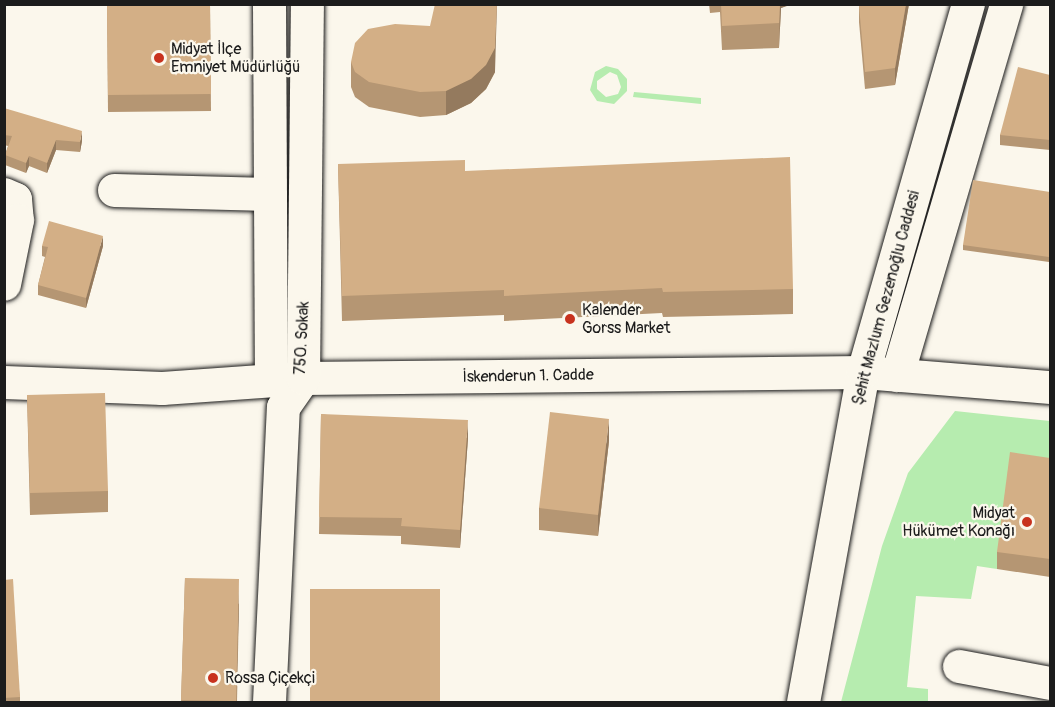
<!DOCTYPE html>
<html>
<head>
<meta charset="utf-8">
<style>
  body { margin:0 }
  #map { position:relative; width:1055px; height:707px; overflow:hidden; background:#fbf7ec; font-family:Pangolin,sans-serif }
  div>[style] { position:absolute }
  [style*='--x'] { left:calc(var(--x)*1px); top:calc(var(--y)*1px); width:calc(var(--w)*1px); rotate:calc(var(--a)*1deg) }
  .green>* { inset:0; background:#b6ecaf }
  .roads { filter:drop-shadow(0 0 2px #1c1c1c) drop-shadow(0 0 2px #1c1c1c) }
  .minor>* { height:33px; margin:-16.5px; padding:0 16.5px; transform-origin:16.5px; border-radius:16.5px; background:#fbf7ec }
  .wall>* { inset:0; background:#b59673 }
  .shaded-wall>* { inset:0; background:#947a5e }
  .building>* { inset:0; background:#d3af86 }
  .dots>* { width:16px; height:16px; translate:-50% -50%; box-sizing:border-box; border:3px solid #fbf7ec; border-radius:50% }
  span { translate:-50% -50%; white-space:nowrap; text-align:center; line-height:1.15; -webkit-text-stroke:4.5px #fbf7ec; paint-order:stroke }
  .poi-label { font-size:16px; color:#1c1c1c }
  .left { translate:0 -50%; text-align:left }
  .right { translate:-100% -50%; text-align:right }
  .street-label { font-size:16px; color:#1c1c1c }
  .frame { position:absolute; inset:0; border:6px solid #1c1c1c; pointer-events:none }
</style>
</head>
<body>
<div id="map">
  <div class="green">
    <div style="clip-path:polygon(evenodd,606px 66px,618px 69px,627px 79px,627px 91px,614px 104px,597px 101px,590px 90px,595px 72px,606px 66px,610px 72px,617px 75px,621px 87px,618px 94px,606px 97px,597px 89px,597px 81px,610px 72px)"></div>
    <div style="clip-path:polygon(634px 92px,701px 98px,701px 104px,633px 97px)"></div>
    <div style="clip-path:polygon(955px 411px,1050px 421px,1050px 475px,997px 569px,977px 566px,971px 599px,916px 596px,907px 687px,928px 689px,928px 702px,841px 702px,882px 546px,908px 473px)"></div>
  </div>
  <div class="roads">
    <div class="minor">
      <div style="--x:269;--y:4;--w:376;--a:89.7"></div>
      <div style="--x:114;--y:190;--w:155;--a:1.5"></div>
      <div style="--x:4;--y:194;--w:12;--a:24"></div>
      <div style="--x:15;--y:199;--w:21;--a:85"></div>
      <div style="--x:17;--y:220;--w:65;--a:101.5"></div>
      <div style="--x:897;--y:375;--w:387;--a:-73.6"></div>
      <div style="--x:4;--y:382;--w:158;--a:2.2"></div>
      <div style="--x:162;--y:388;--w:141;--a:-4.1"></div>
      <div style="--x:303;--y:378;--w:560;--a:-0.61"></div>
      <div style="--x:863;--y:372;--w:188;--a:4.6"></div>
      <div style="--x:959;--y:666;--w:93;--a:10.6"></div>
      <div style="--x:269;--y:702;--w:295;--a:-87.3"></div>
      <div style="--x:283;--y:407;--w:35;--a:-55"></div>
      <div style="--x:303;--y:378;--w:374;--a:-89.4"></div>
      <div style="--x:803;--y:702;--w:335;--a:-79.7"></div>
      <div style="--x:863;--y:372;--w:383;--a:-74.1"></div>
    </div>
  </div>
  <div class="wall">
    <div style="clip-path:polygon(107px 4px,210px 4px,211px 111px,108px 112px)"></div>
    <div style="clip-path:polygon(709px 4px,790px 4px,781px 8px,779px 48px,722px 50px,720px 12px,710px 13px)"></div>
    <div style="clip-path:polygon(863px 4px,909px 4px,895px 85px,865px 89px,859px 22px,859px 6px)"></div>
    <div style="clip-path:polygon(351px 62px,495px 72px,486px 89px,471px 103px,446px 115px,420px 117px,369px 107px,355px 97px,351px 87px)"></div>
    <div style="clip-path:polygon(1050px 75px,1050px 150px,1000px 145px,1000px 135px)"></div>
    <div style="clip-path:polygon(4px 108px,82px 141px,80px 152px,56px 150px,47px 173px,29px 166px,26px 173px,5px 165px,5px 155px,8px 146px,4px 145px)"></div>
    <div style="clip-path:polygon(338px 164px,465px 171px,793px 289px,793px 314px,663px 317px,662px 313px,504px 321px,504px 315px,342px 321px)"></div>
    <div style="clip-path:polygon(1050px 192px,1049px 262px,963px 250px,963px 245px)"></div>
    <div style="clip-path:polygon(42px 246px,103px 246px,86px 308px,38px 295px,38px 285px,45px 257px,42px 256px)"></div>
    <div style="clip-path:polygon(27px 395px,108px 491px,108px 512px,30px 515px)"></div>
    <div style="clip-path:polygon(321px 414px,468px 438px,460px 548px,401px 544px,401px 536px,319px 534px)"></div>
    <div style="clip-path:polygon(609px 441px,598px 536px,539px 530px,539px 508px)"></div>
    <div style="clip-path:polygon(1050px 458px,1050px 577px,997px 569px,997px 552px)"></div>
    <div style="clip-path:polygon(185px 578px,239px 604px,237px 702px,181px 702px)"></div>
    <div style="clip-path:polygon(4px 580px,20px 697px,20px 702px,4px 702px)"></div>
  </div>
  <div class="shaded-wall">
    <div style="clip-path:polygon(497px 4px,495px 72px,486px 89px,471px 103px,446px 115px,446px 91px)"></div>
    <div style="clip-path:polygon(780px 4px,790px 5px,781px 8px,779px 48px)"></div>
    <div style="clip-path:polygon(906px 4px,909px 4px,895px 85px,895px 68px)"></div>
    <div style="clip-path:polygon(82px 131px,82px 141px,80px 152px,80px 142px)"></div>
    <div style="clip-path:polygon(56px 140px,56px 150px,47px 173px,47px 163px)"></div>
    <div style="clip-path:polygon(29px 156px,29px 166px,26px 173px,26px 163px)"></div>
    <div style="clip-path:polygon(103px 236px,103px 246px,86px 308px,86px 298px)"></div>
    <div style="clip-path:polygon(609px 419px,609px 441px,598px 536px,598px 515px)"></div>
    <div style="clip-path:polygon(468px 420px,468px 438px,460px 548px,460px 530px)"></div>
    <div style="clip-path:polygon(239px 579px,239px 604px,236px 702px)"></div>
  </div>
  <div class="building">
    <div style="clip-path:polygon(107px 4px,210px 4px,211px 94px,108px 95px)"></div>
    <div style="clip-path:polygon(435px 4px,497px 4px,495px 48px,486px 65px,471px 79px,446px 91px,420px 92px,369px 82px,355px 72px,351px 62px,355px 43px,368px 29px,395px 24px,430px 26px)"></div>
    <div style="clip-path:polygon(721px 4px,780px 4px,779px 23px,722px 26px)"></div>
    <div style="clip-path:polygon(863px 4px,906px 4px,895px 68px,865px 72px,859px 6px)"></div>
    <div style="clip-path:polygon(1018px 67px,1050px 75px,1050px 140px,1000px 135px)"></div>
    <div style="clip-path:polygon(4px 108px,82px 131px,80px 142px,56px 140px,47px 163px,29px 156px,26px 163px,5px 155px,12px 136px,4px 135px)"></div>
    <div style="clip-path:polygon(790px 157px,793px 289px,663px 292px,662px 288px,504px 296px,504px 290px,342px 296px,338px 164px,465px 160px,465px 171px)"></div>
    <div style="clip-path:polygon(973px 180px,1050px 192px,1050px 246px,1049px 257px,963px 245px)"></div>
    <div style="clip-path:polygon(49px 221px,103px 236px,86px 298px,38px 285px,48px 247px,42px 246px)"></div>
    <div style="clip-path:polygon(105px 393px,108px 491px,30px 493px,27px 395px)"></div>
    <div style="clip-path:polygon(550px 412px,609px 419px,598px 515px,539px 508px)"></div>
    <div style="clip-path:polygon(321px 414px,468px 420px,460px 530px,401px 526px,402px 518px,319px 517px)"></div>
    <div style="clip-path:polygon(1010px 452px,1050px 458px,1050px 559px,997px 552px)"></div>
    <div style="clip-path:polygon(185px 578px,239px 579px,236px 701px,181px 700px)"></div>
    <div style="clip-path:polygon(13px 579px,20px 697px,4px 698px,4px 580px)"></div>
    <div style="clip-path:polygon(310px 589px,440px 589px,440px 702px,310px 702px)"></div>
  </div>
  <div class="dots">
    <div style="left:159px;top:58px;background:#c8321e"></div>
    <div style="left:570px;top:319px;background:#c8321e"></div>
    <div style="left:1027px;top:522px;background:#c8321e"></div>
    <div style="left:213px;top:678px;background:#c8321e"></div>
  </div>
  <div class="poi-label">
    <span class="left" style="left:171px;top:58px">Midyat İlçe<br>Emniyet Müdürlüğü</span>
    <span class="left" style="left:582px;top:319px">Kalender<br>Gorss Market</span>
    <span class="right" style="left:1015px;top:522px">Midyat<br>Hükümet Konağı</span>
    <span class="left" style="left:225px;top:678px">Rossa Çiçekçi</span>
  </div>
  <div class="street-label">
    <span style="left:886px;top:298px;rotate:-75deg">Şehit Mazlum Gezenoğlu Caddesi</span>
    <span style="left:302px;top:338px;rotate:-87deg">750. Sokak</span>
    <span style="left:528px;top:376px;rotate:-1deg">İskenderun 1. Cadde</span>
  </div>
  <div class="frame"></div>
</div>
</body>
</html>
